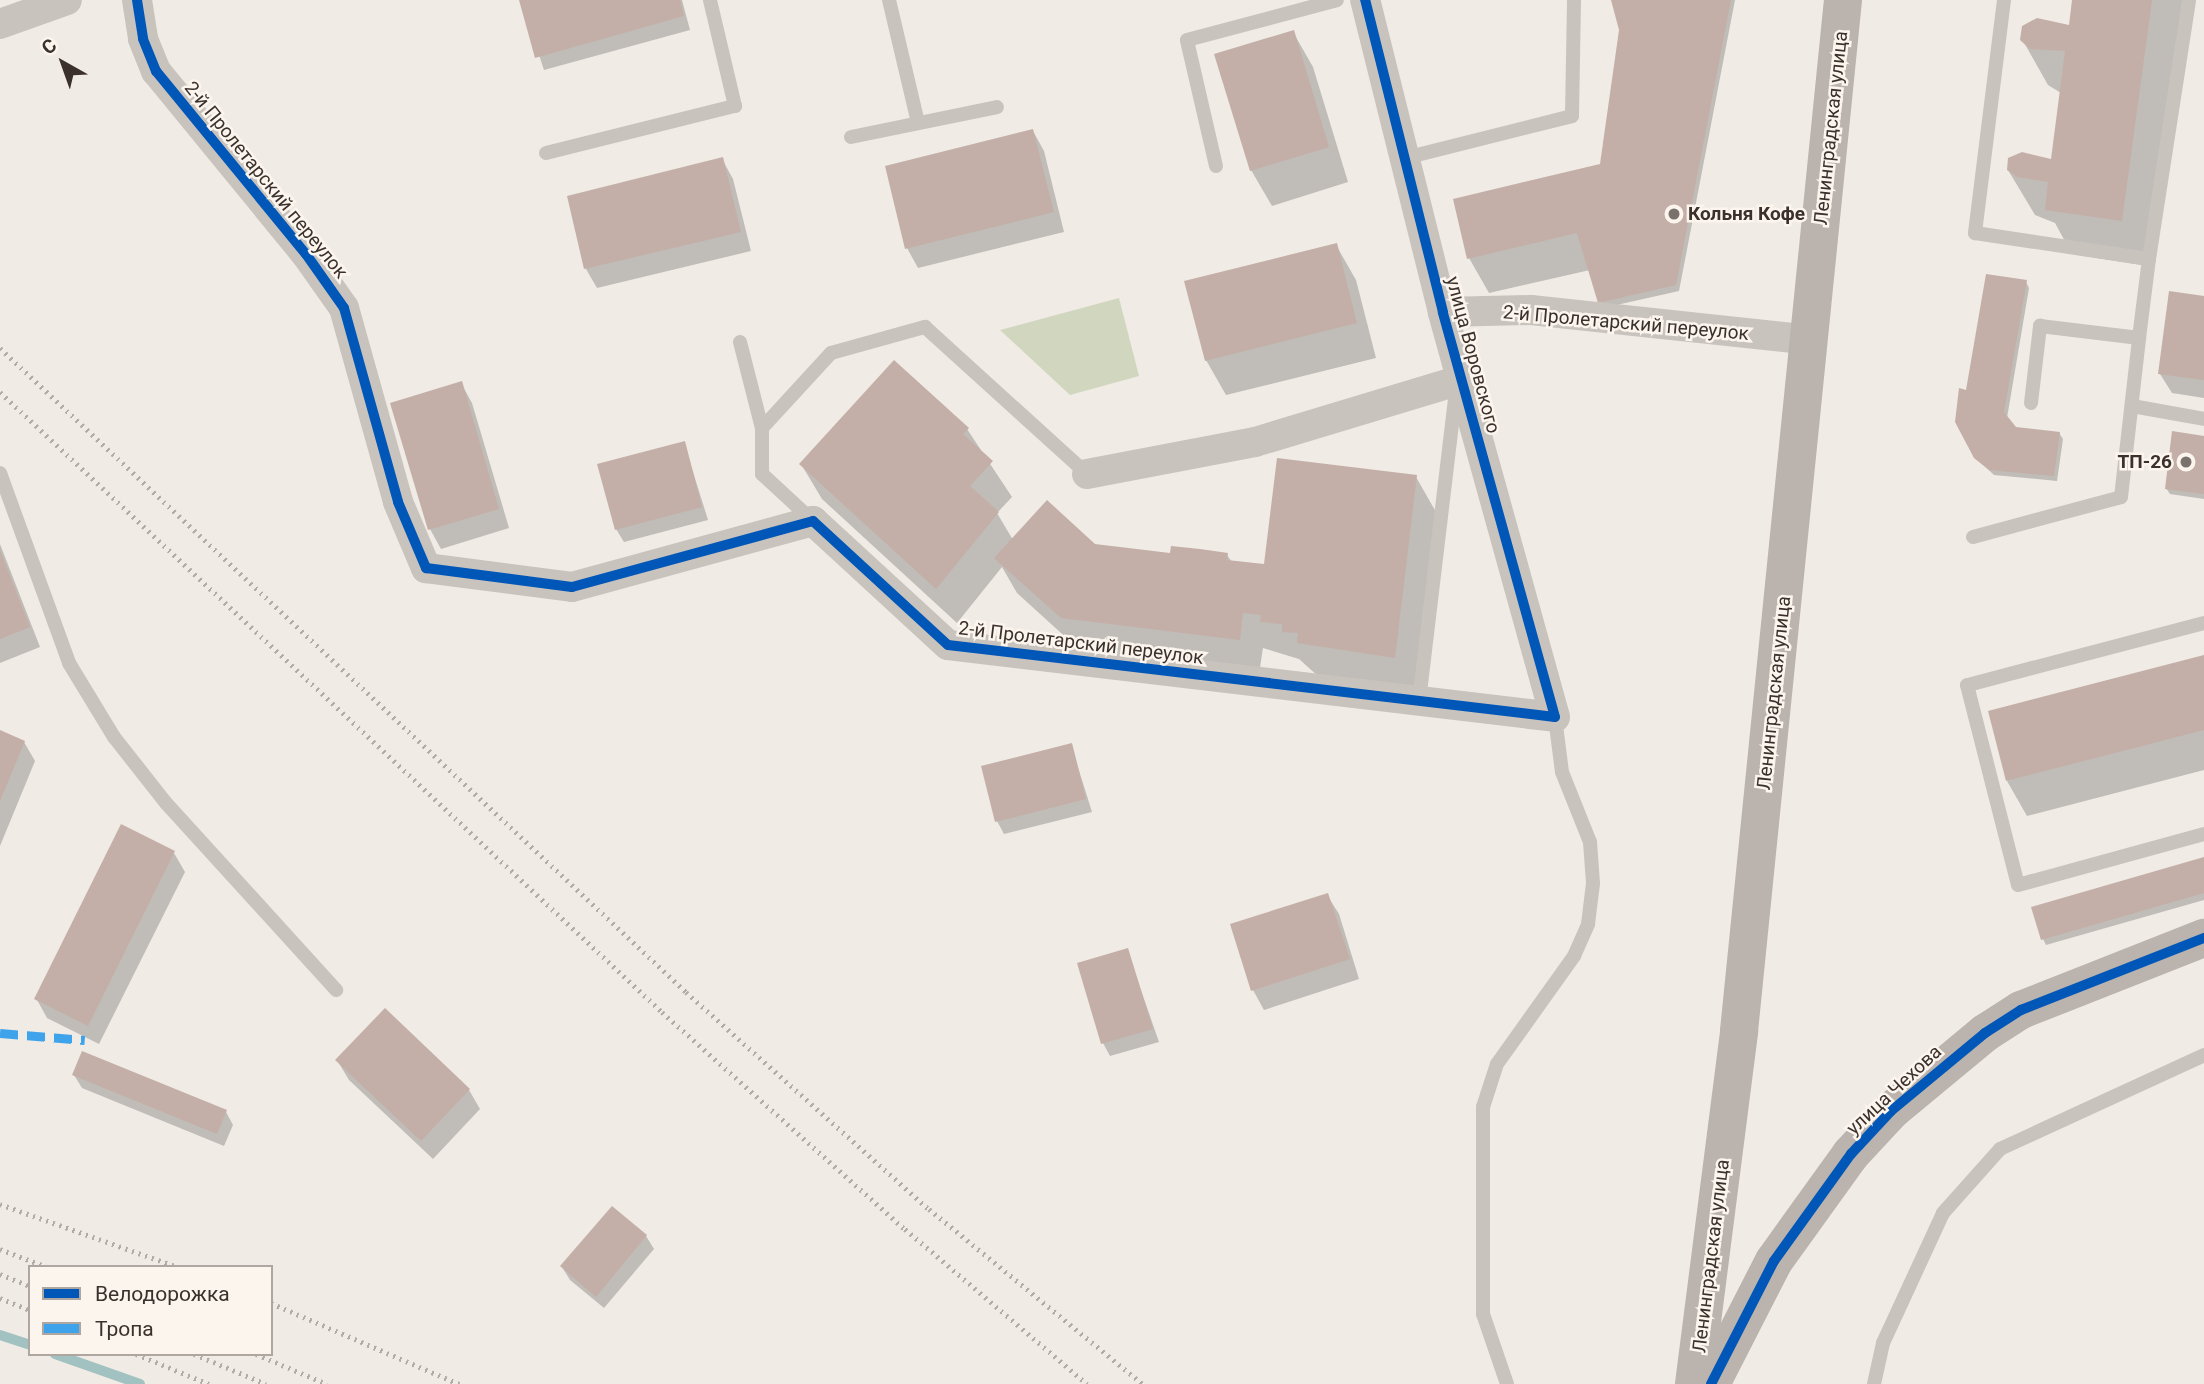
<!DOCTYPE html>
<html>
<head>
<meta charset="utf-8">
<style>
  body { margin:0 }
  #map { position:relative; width:2204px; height:1384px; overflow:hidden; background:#f0ebe5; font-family:Roboto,sans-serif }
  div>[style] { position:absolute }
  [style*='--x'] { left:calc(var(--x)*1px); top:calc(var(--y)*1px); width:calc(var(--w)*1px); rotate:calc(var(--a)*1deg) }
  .green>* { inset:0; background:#d1d6bf }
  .shadow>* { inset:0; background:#0003 }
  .stream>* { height:10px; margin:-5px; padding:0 5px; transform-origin:5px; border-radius:5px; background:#a1c2c1 }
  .building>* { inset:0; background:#c3afa7 }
  .lane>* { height:14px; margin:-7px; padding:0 7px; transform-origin:7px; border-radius:7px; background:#c9c3be }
  .street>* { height:30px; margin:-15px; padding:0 15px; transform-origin:15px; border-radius:15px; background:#c9c3be }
  .secondary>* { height:38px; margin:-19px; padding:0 19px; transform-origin:19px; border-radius:19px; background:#bab3ae }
  .rail>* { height:5px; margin-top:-2.5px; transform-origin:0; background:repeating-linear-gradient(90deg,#b1aca8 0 2px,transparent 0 7px) }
  .quiet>* { height:9px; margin-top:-4.5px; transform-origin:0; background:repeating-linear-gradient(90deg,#3fa3eb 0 18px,transparent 0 27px) }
  .cycleway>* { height:10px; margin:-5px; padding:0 5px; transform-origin:5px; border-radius:5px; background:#0057b8 }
  .dots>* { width:19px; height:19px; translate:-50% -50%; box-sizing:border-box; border:4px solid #fbf5ee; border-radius:50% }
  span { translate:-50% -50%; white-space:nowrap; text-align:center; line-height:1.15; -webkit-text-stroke:5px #fbf5ee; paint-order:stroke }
  .street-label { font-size:19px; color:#3b302b }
  .poi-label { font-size:19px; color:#3b302b; font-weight:700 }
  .left { translate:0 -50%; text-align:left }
  .right { translate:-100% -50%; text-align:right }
  .legend { position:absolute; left:28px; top:1265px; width:245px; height:91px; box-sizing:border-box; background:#fbf5ee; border:2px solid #aea6a0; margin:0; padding:9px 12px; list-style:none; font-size:21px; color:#3b302b }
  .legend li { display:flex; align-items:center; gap:14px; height:35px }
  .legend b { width:35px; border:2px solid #aea6a0 }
  .north { position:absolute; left:28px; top:28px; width:70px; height:70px; -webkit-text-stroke:5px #fbf5ee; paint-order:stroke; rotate:320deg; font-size:19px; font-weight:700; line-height:28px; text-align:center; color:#3b302b }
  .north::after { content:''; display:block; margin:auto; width:24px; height:32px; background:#3b302b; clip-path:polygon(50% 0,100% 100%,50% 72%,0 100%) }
</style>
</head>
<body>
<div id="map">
  <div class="green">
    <div style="clip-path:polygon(1119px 298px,1139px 376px,1070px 395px,1000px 330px)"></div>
  </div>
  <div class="shadow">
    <div style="clip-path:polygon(521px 0,682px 0,690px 30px,544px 70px)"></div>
    <div style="clip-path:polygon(1613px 0,1735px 0,1679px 291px,1603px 308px,1590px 270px,1489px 293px,1469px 258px,1601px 165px,1621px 30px)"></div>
    <div style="clip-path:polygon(2074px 0,2183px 0,2148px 266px,2072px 254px,2055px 223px,2035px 215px,2008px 170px,2052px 161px,2061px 93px,2048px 85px,2022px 39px,2071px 27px)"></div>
    <div style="clip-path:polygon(1293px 32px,1313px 67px,1348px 182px,1272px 206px,1251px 170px)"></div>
    <div style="clip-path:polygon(1033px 131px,1044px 151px,1064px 232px,918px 268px,907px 248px)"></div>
    <div style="clip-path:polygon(722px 159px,733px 179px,751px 251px,597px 288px,586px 269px,569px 197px)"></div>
    <div style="clip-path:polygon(1336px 245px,1356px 280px,1376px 358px,1226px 395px,1206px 360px)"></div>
    <div style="clip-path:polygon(2026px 282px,2029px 288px,2007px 418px,2015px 429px,2059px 433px,2063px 439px,2057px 481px,1994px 475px,1975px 457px,1967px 393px)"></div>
    <div style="clip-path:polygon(2204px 297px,2204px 398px,2172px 393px,2160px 374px)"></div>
    <div style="clip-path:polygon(461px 383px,472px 403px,509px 528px,441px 549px,430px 529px)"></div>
    <div style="clip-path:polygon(967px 429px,1012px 497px,997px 513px,1013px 540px,1172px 555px,1227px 555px,1232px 562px,1266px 566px,1416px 477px,1436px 512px,1414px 693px,1319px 677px,1299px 659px,1263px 648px,1259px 674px,1083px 653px,1017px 593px,1002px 567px,957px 623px,822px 499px,801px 464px)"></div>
    <div style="clip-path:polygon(2204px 437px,2204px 499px,2170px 494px,2166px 488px)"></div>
    <div style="clip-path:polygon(684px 443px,708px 520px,624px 542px,616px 529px)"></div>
    <div style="clip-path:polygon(0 544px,40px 647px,0 663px)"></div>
    <div style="clip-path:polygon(2204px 657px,2204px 770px,2027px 816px,2007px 781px)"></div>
    <div style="clip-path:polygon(0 732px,24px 742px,35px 761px,0 846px)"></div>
    <div style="clip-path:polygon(1071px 745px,1092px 812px,1004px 834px,997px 821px)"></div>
    <div style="clip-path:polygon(174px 853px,185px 872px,99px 1044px,47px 1018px,36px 998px)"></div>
    <div style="clip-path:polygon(2204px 858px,2204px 900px,2046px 945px,2043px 939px)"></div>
    <div style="clip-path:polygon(1327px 895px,1339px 914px,1359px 979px,1264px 1010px,1253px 990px)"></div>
    <div style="clip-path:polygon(1127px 950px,1159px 1042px,1110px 1056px,1103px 1043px)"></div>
    <div style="clip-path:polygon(337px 1060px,469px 1090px,480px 1109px,433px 1159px,349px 1080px)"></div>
    <div style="clip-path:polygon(74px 1075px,226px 1112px,233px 1125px,224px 1146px,82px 1088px)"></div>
    <div style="clip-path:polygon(612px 1208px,646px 1236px,654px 1249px,604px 1308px,570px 1280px,562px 1267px)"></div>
  </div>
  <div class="stream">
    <div style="--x:0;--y:1335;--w:32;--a:18"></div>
    <div style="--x:55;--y:1354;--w:90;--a:19.4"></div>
  </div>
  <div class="building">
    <div style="clip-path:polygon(519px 0,680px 0,684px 16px,535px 58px)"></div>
    <div style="clip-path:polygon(1611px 0,1731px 0,1676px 285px,1598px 303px,1577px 233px,1467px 259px,1453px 199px,1600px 164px,1619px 30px)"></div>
    <div style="clip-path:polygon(2072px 0,2152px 0,2122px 221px,2045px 210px,2048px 182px,2017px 177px,2007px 170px,2008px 158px,2022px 152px,2051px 159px,2065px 51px,2030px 49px,2020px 40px,2022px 26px,2037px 18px,2069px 25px)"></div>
    <div style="clip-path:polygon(1294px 30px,1329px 147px,1250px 171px,1214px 54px)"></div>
    <div style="clip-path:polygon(1033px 129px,1054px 212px,905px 249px,885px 166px)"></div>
    <div style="clip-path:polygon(723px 157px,741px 232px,584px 269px,567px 196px)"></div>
    <div style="clip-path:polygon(1337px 243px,1357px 323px,1205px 361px,1184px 281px)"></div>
    <div style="clip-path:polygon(1986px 274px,2027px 280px,2004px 412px,2016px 427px,2060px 432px,2054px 476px,1989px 470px,1974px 458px,1955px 422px,1959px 388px,1966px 390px)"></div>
    <div style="clip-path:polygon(2169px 291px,2204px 296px,2204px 380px,2158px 374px)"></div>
    <div style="clip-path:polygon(894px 360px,969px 428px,963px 434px,993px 461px,970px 486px,999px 512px,936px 589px,799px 464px)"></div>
    <div style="clip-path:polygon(462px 381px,499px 509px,428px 530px,390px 403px)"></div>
    <div style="clip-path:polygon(2172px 431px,2204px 436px,2204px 494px,2165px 489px)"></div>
    <div style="clip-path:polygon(685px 441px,702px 507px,615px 530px,597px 464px)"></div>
    <div style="clip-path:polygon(1277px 458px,1417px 475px,1395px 658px,1297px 643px,1298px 633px,1282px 632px,1282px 624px,1260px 622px,1261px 615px,1243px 613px,1240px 640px,1061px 618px,994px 558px,1047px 500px,1095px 544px,1170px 553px,1171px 546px,1200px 549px,1228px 553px,1227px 560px,1264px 564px)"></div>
    <div style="clip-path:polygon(0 550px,30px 627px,0 639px)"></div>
    <div style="clip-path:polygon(2204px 655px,2204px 730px,2006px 781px,1988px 711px)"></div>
    <div style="clip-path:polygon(0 730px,25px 741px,0 801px)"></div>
    <div style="clip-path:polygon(1072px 743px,1086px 799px,995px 822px,981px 766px)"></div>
    <div style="clip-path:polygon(121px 824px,175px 851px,88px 1026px,34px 999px)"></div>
    <div style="clip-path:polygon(2204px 857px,2204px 893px,2041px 940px,2031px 907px)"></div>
    <div style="clip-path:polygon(1328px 893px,1350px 959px,1251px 991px,1230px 924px)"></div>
    <div style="clip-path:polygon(1128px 948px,1153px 1029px,1101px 1044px,1077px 963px)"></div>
    <div style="clip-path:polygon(385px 1008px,470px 1089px,421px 1141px,335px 1060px)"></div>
    <div style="clip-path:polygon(82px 1051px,227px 1110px,217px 1134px,72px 1075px)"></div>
    <div style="clip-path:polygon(612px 1206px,647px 1235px,596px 1297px,560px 1266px)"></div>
  </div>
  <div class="lane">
    <div style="--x:889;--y:0;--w:126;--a:76.7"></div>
    <div style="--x:2004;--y:0;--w:235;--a:97.1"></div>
    <div style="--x:1975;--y:233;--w:176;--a:8.5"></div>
    <div style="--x:2149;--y:259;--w:262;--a:-81.2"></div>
    <div style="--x:851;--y:137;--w:149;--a:-11.6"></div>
    <div style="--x:546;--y:153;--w:195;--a:-14"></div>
    <div style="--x:735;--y:106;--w:109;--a:-103.3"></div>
    <div style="--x:1405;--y:158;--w:172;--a:-14.1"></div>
    <div style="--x:1572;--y:116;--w:116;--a:-89"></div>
    <div style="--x:1216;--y:166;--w:129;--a:-103"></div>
    <div style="--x:1187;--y:40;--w:155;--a:-14.9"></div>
    <div style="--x:740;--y:342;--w:89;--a:75.7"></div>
    <div style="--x:762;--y:428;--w:46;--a:90"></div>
    <div style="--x:762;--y:474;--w:69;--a:42.7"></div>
    <div style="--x:2031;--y:403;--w:78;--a:-83.3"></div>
    <div style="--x:2040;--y:326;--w:100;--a:6.9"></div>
    <div style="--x:2139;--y:338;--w:80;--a:-82.8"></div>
    <div style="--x:2132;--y:406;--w:73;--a:10.2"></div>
    <div style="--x:762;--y:428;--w:102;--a:-47.4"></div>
    <div style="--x:831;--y:353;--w:98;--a:-15.5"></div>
    <div style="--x:925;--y:327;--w:219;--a:42.2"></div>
    <div style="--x:0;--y:473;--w:202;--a:70"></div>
    <div style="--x:69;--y:663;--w:87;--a:58.7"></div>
    <div style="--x:114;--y:737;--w:84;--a:51.8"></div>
    <div style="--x:166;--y:803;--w:253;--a:47.7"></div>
    <div style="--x:1973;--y:537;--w:153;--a:-15.1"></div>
    <div style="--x:2121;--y:497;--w:160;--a:-83.5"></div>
    <div style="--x:2204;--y:623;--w:245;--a:165.3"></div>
    <div style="--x:1967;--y:685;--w:206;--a:75.7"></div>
    <div style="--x:2018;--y:885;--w:193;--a:-15.3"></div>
    <div style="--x:1419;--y:701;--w:313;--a:-83.2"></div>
    <div style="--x:1507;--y:1384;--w:74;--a:-108.9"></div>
    <div style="--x:1483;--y:1314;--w:207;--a:-90"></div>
    <div style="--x:1483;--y:1107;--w:45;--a:-72"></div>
    <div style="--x:1497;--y:1064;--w:133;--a:-54.5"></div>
    <div style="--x:1574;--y:956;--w:35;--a:-66"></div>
    <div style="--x:1588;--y:924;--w:41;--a:-83"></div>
    <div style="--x:1593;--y:883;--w:41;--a:-94.2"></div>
    <div style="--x:1590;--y:842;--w:75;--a:-111.8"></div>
    <div style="--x:1562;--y:772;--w:55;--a:-97.3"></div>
    <div style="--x:1874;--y:1384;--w:42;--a:-77.6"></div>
    <div style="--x:1883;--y:1343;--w:143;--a:-65.2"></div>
    <div style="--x:1943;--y:1213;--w:86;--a:-48.3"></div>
    <div style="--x:2000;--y:1149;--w:225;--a:-24.7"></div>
  </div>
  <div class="street">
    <div style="--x:137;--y:0;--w:39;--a:81"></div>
    <div style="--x:143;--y:39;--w:35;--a:68"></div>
    <div style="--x:156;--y:71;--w:237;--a:50.7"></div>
    <div style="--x:306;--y:254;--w:66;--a:54.9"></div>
    <div style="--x:344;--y:308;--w:201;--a:74.4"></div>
    <div style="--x:398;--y:502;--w:72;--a:67"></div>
    <div style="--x:426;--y:568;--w:147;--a:7.4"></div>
    <div style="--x:572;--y:587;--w:250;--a:-15.3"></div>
    <div style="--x:813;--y:521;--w:183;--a:42.6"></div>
    <div style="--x:948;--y:645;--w:611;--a:6.76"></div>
    <div style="--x:1555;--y:717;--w:420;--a:-105.5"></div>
    <div style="--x:1443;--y:312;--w:322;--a:-104"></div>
    <div style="--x:0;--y:24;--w:71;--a:-19.7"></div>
    <div style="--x:1443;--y:312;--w:88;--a:-1.3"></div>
    <div style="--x:1531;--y:310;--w:281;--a:6.1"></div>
    <div style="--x:1087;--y:474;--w:171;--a:-10.8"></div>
    <div style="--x:1255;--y:442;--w:215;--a:-16.8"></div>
  </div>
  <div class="secondary">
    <div style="--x:1694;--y:1384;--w:356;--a:-82.7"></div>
    <div style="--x:1739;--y:1031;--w:1036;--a:-84.24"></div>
    <div style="--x:1711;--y:1384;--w:138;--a:-62.9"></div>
    <div style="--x:1774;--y:1261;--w:132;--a:-54.3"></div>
    <div style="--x:1851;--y:1154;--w:59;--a:-47.1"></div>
    <div style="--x:1891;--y:1111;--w:122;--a:-39.7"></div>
    <div style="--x:1985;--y:1033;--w:43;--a:-32.6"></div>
    <div style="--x:2021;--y:1010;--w:197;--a:-21.5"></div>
  </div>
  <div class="rail">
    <div style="--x:0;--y:348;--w:941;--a:43.19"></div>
    <div style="--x:686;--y:992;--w:326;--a:41.8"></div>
    <div style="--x:929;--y:1209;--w:276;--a:39.3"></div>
    <div style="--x:0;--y:392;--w:907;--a:43.12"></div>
    <div style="--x:662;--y:1012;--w:326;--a:41.8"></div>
    <div style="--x:905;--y:1229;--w:239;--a:40.4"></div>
    <div style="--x:0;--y:1204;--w:189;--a:19.5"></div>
    <div style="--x:0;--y:1249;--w:50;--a:21"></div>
    <div style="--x:0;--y:1274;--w:32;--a:22"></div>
    <div style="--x:0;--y:1298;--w:32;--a:22"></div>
    <div style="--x:271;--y:1303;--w:205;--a:23.3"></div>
    <div style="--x:136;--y:1354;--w:79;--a:22.3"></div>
    <div style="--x:194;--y:1354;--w:78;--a:22.6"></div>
    <div style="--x:256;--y:1354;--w:77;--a:22.9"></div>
  </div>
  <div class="quiet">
    <div style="--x:0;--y:1033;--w:85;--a:4.7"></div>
  </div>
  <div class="cycleway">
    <div style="--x:137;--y:0;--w:39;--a:81"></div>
    <div style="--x:143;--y:39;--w:35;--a:68"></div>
    <div style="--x:156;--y:71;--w:237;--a:50.7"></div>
    <div style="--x:306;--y:254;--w:66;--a:54.9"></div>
    <div style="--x:344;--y:308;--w:201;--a:74.4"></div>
    <div style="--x:398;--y:502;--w:72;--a:67"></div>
    <div style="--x:426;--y:568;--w:147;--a:7.4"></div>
    <div style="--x:572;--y:587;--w:250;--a:-15.3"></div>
    <div style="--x:813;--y:521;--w:183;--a:42.6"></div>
    <div style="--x:948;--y:645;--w:611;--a:6.76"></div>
    <div style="--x:1555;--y:717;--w:420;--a:-105.5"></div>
    <div style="--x:1443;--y:312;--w:322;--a:-104"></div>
    <div style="--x:1711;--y:1384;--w:138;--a:-62.9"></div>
    <div style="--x:1774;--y:1261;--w:132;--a:-54.3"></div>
    <div style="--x:1851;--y:1154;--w:59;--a:-47.1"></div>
    <div style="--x:1891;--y:1111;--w:122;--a:-39.7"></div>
    <div style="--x:1985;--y:1033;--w:43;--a:-32.6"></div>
    <div style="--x:2021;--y:1010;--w:197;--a:-21.5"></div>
  </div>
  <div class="dots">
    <div style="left:1674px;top:214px;background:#7a716c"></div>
    <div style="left:2186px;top:462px;background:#7a716c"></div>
  </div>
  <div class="street-label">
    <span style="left:1831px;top:128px;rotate:-84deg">Ленинградская улица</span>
    <span style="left:266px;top:180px;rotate:51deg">2-й Пролетарский переулок</span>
    <span style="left:1626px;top:323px;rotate:5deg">2-й Пролетарский переулок</span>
    <span style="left:1473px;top:355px;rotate:75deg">улица Воровского</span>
    <span style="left:1081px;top:643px;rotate:7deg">2-й Пролетарский переулок</span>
    <span style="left:1774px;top:693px;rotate:-84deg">Ленинградская улица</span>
    <span style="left:1894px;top:1090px;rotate:-43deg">улица Чехова</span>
    <span style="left:1711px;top:1256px;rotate:-83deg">Ленинградская улица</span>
  </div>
  <div class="poi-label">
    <span class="left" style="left:1688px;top:214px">Кольня Кофе</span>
    <span class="right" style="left:2172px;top:462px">ТП-26</span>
  </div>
  <ul class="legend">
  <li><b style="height:9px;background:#0057b8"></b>Велодорожка</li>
  <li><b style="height:9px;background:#3fa3eb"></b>Тропа</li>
  </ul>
  <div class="north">С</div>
</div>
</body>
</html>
